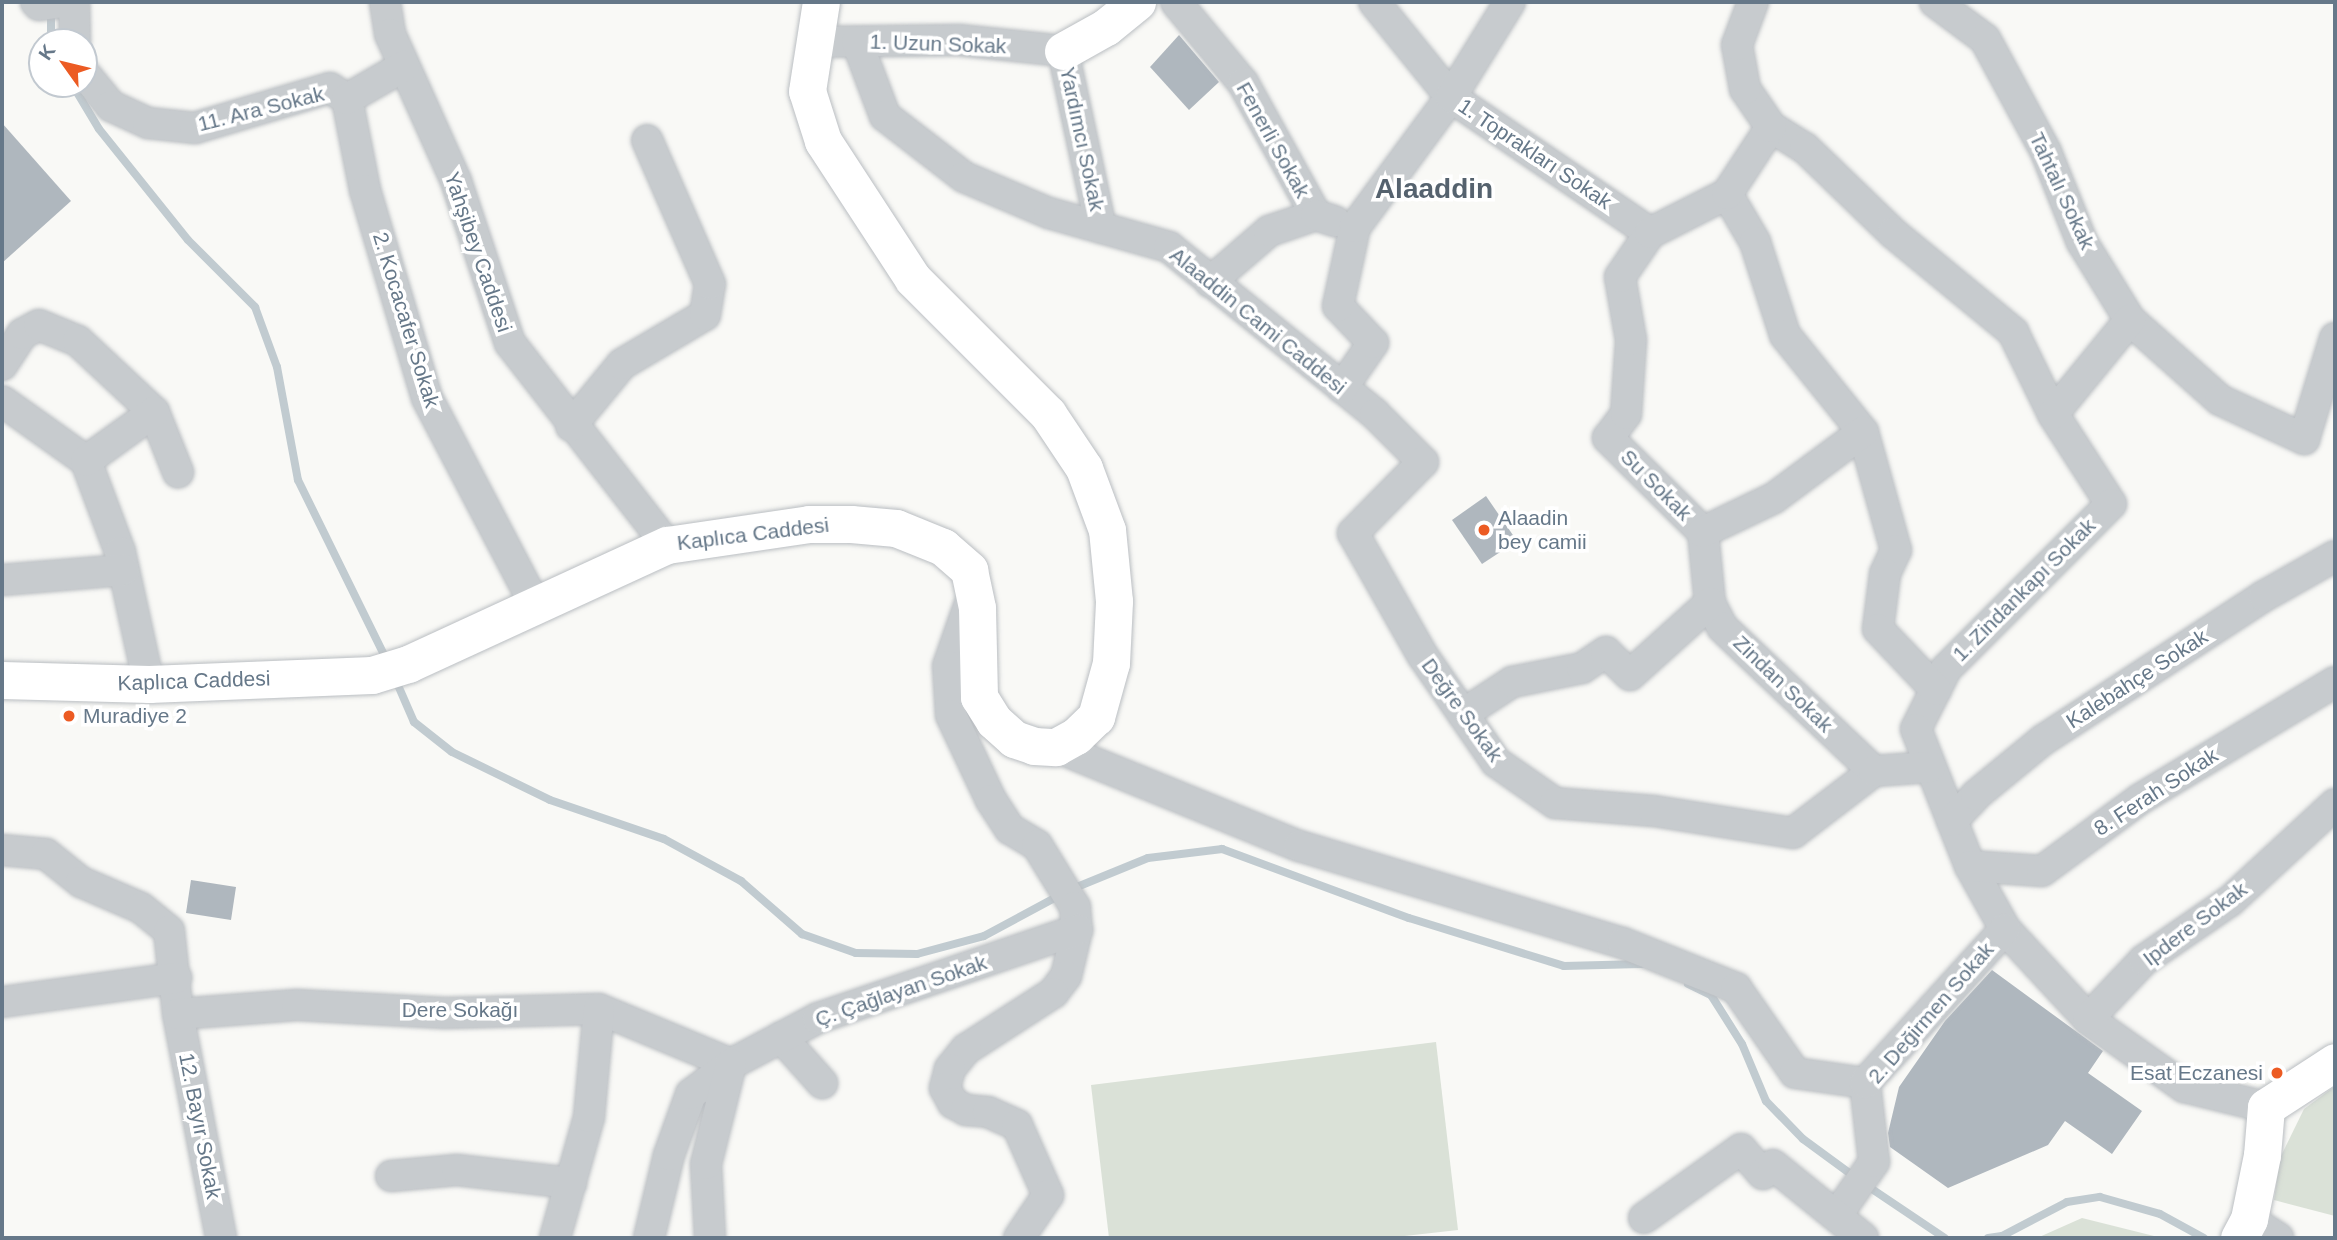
<!DOCTYPE html>
<html>
<head>
<meta charset="utf-8">
<style>
  body { margin:0 }
  #map { position:relative; width:2337px; height:1240px; overflow:hidden; background:#f9f9f6; font-family:Helvetica,sans-serif }
  div>[style] { position:absolute }
  [style*='--x'] { left:calc(var(--x)*1px); top:calc(var(--y)*1px); width:calc(var(--w)*1px); rotate:calc(var(--a)*1deg) }
  .green>* { inset:0; background:#dae1d7 }
  .stream>* { height:8px; margin:-4px; padding:0 4px; transform-origin:4px; border-radius:4px; background:#c1cbd0 }
  .building>* { inset:0; background:#afb7be }
  .roads { filter:drop-shadow(0 0 2px #babec2) drop-shadow(0 0 2px #babec2) }
  .minor>* { height:30px; margin:-15px; padding:0 15px; transform-origin:15px; border-radius:15px; background:#c7cbce }
  .major>* { height:37px; margin:-18.5px; padding:0 18.5px; transform-origin:18.5px; border-radius:18.5px; background:#fff }
  .dots>* { width:19px; height:19px; translate:-50% -50%; box-sizing:border-box; border:4px solid #fff; border-radius:50% }
  span { translate:-50% -50%; white-space:nowrap; text-align:center; line-height:1.15; -webkit-text-stroke:7px #fff; paint-order:stroke }
  .street-label { font-size:21px; color:#667889 }
  .poi-label { font-size:21px; color:#667889 }
  .left { translate:0 -50%; text-align:left }
  .right { translate:-100% -50%; text-align:right }
  .district-label { font-size:28px; color:#55626e; font-weight:700 }
  .frame { position:absolute; inset:0; border:4px solid #667889; pointer-events:none }
  .north { position:absolute; left:28px; top:28px; width:70px; height:70px; box-sizing:border-box; background:#fff; border:2px solid #c2c9d0; border-radius:50%; rotate:304deg; font-size:19px; font-weight:700; line-height:28px; text-align:center; color:#667889 }
  .north::after { content:''; display:block; margin:auto; width:24px; height:32px; background:#ec5b23; clip-path:polygon(50% 0,100% 100%,50% 72%,0 100%) }
</style>
</head>
<body>
<div id="map">
  <div class="green">
    <div style="clip-path:polygon(1436px 1042px,1458px 1230px,1387px 1238px,1109px 1238px,1091px 1085px)"></div>
    <div style="clip-path:polygon(2335px 1086px,2335px 1216px,2274px 1200px,2280px 1158px,2304px 1109px)"></div>
    <div style="clip-path:polygon(2082px 1218px,2162px 1238px,2037px 1238px)"></div>
  </div>
  <div class="stream">
    <div style="--x:51;--y:42;--w:32;--a:-90"></div>
    <div style="--x:72;--y:84;--w:52;--a:59"></div>
    <div style="--x:99;--y:129;--w:142;--a:51.3"></div>
    <div style="--x:188;--y:240;--w:95;--a:45"></div>
    <div style="--x:255;--y:307;--w:64;--a:69.9"></div>
    <div style="--x:277;--y:367;--w:115;--a:79.5"></div>
    <div style="--x:298;--y:480;--w:202;--a:63.8"></div>
    <div style="--x:394;--y:676;--w:50;--a:66.5"></div>
    <div style="--x:414;--y:722;--w:48;--a:38.3"></div>
    <div style="--x:452;--y:752;--w:109;--a:26.1"></div>
    <div style="--x:550;--y:800;--w:120;--a:18.9"></div>
    <div style="--x:664;--y:839;--w:88;--a:28.6"></div>
    <div style="--x:741;--y:881;--w:81;--a:41"></div>
    <div style="--x:802;--y:934;--w:57;--a:19.4"></div>
    <div style="--x:856;--y:953;--w:61;--a:0.9"></div>
    <div style="--x:917;--y:954;--w:69;--a:-15"></div>
    <div style="--x:984;--y:936;--w:86;--a:-28.3"></div>
    <div style="--x:1072;--y:889;--w:82;--a:-22.2"></div>
    <div style="--x:1148;--y:858;--w:75;--a:-6.9"></div>
    <div style="--x:1222;--y:849;--w:199;--a:20.3"></div>
    <div style="--x:1409;--y:918;--w:162;--a:17.2"></div>
    <div style="--x:1564;--y:966;--w:77;--a:-1.5"></div>
    <div style="--x:1688;--y:984;--w:25;--a:26"></div>
    <div style="--x:1711;--y:995;--w:58;--a:57.7"></div>
    <div style="--x:1742;--y:1044;--w:62;--a:67.2"></div>
    <div style="--x:1766;--y:1101;--w:53;--a:45.8"></div>
    <div style="--x:1803;--y:1139;--w:66;--a:36.3"></div>
    <div style="--x:1866;--y:1185;--w:95;--a:33.9"></div>
    <div style="--x:1988;--y:1238;--w:14;--a:-8"></div>
    <div style="--x:2002;--y:1236;--w:73;--a:-27.6"></div>
    <div style="--x:2067;--y:1202;--w:33;--a:-9"></div>
    <div style="--x:2100;--y:1197;--w:62;--a:15.8"></div>
    <div style="--x:2160;--y:1214;--w:50;--a:28.6"></div>
  </div>
  <div class="building">
    <div style="clip-path:polygon(1179px 35px,1219px 82px,1189px 110px,1150px 67px)"></div>
    <div style="clip-path:polygon(2px 123px,71px 201px,2px 263px)"></div>
    <div style="clip-path:polygon(1486px 496px,1517px 541px,1482px 564px,1452px 520px)"></div>
    <div style="clip-path:polygon(191px 880px,236px 887px,231px 920px,186px 913px)"></div>
    <div style="clip-path:polygon(1992px 970px,2103px 1051px,2088px 1073px,2142px 1111px,2112px 1154px,2065px 1121px,2048px 1145px,1948px 1188px,1890px 1147px,1888px 1133px,1899px 1087px,1945px 1021px)"></div>
  </div>
  <div class="roads">
    <div class="minor">
      <div style="--x:36;--y:2;--w:4;--a:45"></div>
      <div style="--x:39;--y:5;--w:26;--a:-7"></div>
      <div style="--x:74;--y:2;--w:40;--a:88.6"></div>
      <div style="--x:385;--y:2;--w:32;--a:81"></div>
      <div style="--x:390;--y:34;--w:161;--a:65.8"></div>
      <div style="--x:456;--y:181;--w:171;--a:71.6"></div>
      <div style="--x:510;--y:343;--w:256;--a:52.1"></div>
      <div style="--x:1176;--y:2;--w:105;--a:50.4"></div>
      <div style="--x:1243;--y:83;--w:151;--a:61.1"></div>
      <div style="--x:1374;--y:2;--w:122;--a:51"></div>
      <div style="--x:1451;--y:97;--w:241;--a:34.3"></div>
      <div style="--x:1935;--y:2;--w:62;--a:36.5"></div>
      <div style="--x:1985;--y:39;--w:128;--a:61.6"></div>
      <div style="--x:2046;--y:152;--w:97;--a:68.2"></div>
      <div style="--x:2082;--y:242;--w:92;--a:58.4"></div>
      <div style="--x:2130;--y:320;--w:120;--a:41.6"></div>
      <div style="--x:2220;--y:400;--w:93;--a:24.9"></div>
      <div style="--x:2304;--y:439;--w:106;--a:-72.9"></div>
      <div style="--x:813;--y:42;--w:146;--a:-0.8"></div>
      <div style="--x:959;--y:40;--w:105;--a:6"></div>
      <div style="--x:1063;--y:51;--w:181;--a:77.9"></div>
      <div style="--x:857;--y:42;--w:79;--a:69.3"></div>
      <div style="--x:885;--y:116;--w:100;--a:37.7"></div>
      <div style="--x:964;--y:177;--w:92;--a:23"></div>
      <div style="--x:1049;--y:213;--w:125;--a:15.8"></div>
      <div style="--x:1169;--y:247;--w:265;--a:39"></div>
      <div style="--x:1375;--y:414;--w:68;--a:45"></div>
      <div style="--x:1423;--y:462;--w:100;--a:134.6"></div>
      <div style="--x:1353;--y:533;--w:142;--a:60.4"></div>
      <div style="--x:1423;--y:656;--w:129;--a:55.4"></div>
      <div style="--x:1496;--y:762;--w:72;--a:34.8"></div>
      <div style="--x:1555;--y:803;--w:99;--a:4.6"></div>
      <div style="--x:1654;--y:811;--w:141;--a:9"></div>
      <div style="--x:1793;--y:833;--w:102;--a:-37.4"></div>
      <div style="--x:84;--y:73;--w:43;--a:50.7"></div>
      <div style="--x:111;--y:106;--w:41;--a:24.7"></div>
      <div style="--x:148;--y:123;--w:47;--a:6.1"></div>
      <div style="--x:195;--y:128;--w:141;--a:-16.5"></div>
      <div style="--x:330;--y:88;--w:20;--a:33"></div>
      <div style="--x:347;--y:99;--w:93;--a:78.8"></div>
      <div style="--x:365;--y:190;--w:217;--a:73.4"></div>
      <div style="--x:427;--y:398;--w:231;--a:62.4"></div>
      <div style="--x:347;--y:99;--w:66;--a:-30.1"></div>
      <div style="--x:1771;--y:127;--w:40;--a:32"></div>
      <div style="--x:1805;--y:148;--w:122;--a:44"></div>
      <div style="--x:1893;--y:233;--w:156;--a:39.5"></div>
      <div style="--x:2013;--y:332;--w:91;--a:64"></div>
      <div style="--x:2053;--y:414;--w:107;--a:57.2"></div>
      <div style="--x:2111;--y:504;--w:233;--a:135"></div>
      <div style="--x:1946;--y:669;--w:67;--a:116.6"></div>
      <div style="--x:1916;--y:729;--w:147;--a:68.5"></div>
      <div style="--x:1970;--y:866;--w:72;--a:60.9"></div>
      <div style="--x:2005;--y:929;--w:122;--a:47.3"></div>
      <div style="--x:2088;--y:1019;--w:118;--a:35.3"></div>
      <div style="--x:2184;--y:1087;--w:84;--a:13.7"></div>
      <div style="--x:1727;--y:194;--w:56;--a:59.7"></div>
      <div style="--x:1755;--y:242;--w:98;--a:72.1"></div>
      <div style="--x:1785;--y:335;--w:124;--a:51.2"></div>
      <div style="--x:1863;--y:432;--w:123;--a:74.4"></div>
      <div style="--x:1896;--y:550;--w:26;--a:115"></div>
      <div style="--x:1885;--y:574;--w:55;--a:97.3"></div>
      <div style="--x:1878;--y:629;--w:84;--a:46.4"></div>
      <div style="--x:1210;--y:282;--w:78;--a:-40.8"></div>
      <div style="--x:1269;--y:231;--w:50;--a:-18.8"></div>
      <div style="--x:1316;--y:215;--w:20;--a:18"></div>
      <div style="--x:2;--y:365;--w:37;--a:-57"></div>
      <div style="--x:22;--y:334;--w:19;--a:-28"></div>
      <div style="--x:39;--y:325;--w:42;--a:22.3"></div>
      <div style="--x:78;--y:341;--w:104;--a:43.1"></div>
      <div style="--x:154;--y:412;--w:65;--a:68.2"></div>
      <div style="--x:1342;--y:388;--w:55;--a:-55.4"></div>
      <div style="--x:1373;--y:343;--w:51;--a:-133.4"></div>
      <div style="--x:1338;--y:306;--w:81;--a:-77.9"></div>
      <div style="--x:1355;--y:227;--w:162;--a:-53.6"></div>
      <div style="--x:1451;--y:97;--w:112;--a:-58.2"></div>
      <div style="--x:2;--y:401;--w:103;--a:35.5"></div>
      <div style="--x:86;--y:461;--w:97;--a:69.5"></div>
      <div style="--x:120;--y:552;--w:135;--a:77.6"></div>
      <div style="--x:2053;--y:414;--w:122;--a:-50.7"></div>
      <div style="--x:571;--y:426;--w:80;--a:-50.6"></div>
      <div style="--x:622;--y:364;--w:96;--a:-30.6"></div>
      <div style="--x:705;--y:315;--w:31;--a:-81"></div>
      <div style="--x:710;--y:284;--w:157;--a:-113.6"></div>
      <div style="--x:86;--y:461;--w:84;--a:-35.8"></div>
      <div style="--x:1703;--y:532;--w:134;--a:-135.3"></div>
      <div style="--x:1608;--y:438;--w:30;--a:-53"></div>
      <div style="--x:1626;--y:414;--w:74;--a:-86.1"></div>
      <div style="--x:1631;--y:340;--w:64;--a:-99.9"></div>
      <div style="--x:1620;--y:277;--w:53;--a:-55.7"></div>
      <div style="--x:1650;--y:233;--w:86;--a:-26.9"></div>
      <div style="--x:1727;--y:194;--w:80;--a:-56.7"></div>
      <div style="--x:1771;--y:127;--w:46;--a:-124.4"></div>
      <div style="--x:1745;--y:89;--w:45;--a:-100.3"></div>
      <div style="--x:1737;--y:45;--w:46;--a:-69.6"></div>
      <div style="--x:1703;--y:532;--w:71;--a:84.4"></div>
      <div style="--x:1710;--y:603;--w:27;--a:63"></div>
      <div style="--x:1722;--y:627;--w:209;--a:43.5"></div>
      <div style="--x:1874;--y:771;--w:56;--a:-4.1"></div>
      <div style="--x:1703;--y:532;--w:79;--a:-25.6"></div>
      <div style="--x:1774;--y:498;--w:111;--a:-36.6"></div>
      <div style="--x:2;--y:580;--w:122;--a:-4.7"></div>
      <div style="--x:971;--y:600;--w:70;--a:109.2"></div>
      <div style="--x:948;--y:666;--w:49;--a:86.5"></div>
      <div style="--x:951;--y:715;--w:94;--a:64.8"></div>
      <div style="--x:991;--y:800;--w:35;--a:57"></div>
      <div style="--x:1010;--y:829;--w:31;--a:31"></div>
      <div style="--x:1037;--y:845;--w:73;--a:58.5"></div>
      <div style="--x:1075;--y:907;--w:23;--a:85"></div>
      <div style="--x:1077;--y:930;--w:47;--a:103.4"></div>
      <div style="--x:1066;--y:976;--w:21;--a:127"></div>
      <div style="--x:1053;--y:993;--w:103;--a:147.2"></div>
      <div style="--x:966;--y:1049;--w:26;--a:129"></div>
      <div style="--x:950;--y:1069;--w:20;--a:105"></div>
      <div style="--x:945;--y:1088;--w:17;--a:62"></div>
      <div style="--x:953;--y:1103;--w:15;--a:28"></div>
      <div style="--x:966;--y:1110;--w:22;--a:5"></div>
      <div style="--x:988;--y:1112;--w:32;--a:24"></div>
      <div style="--x:1017;--y:1125;--w:77;--a:66.1"></div>
      <div style="--x:1048;--y:1195;--w:52;--a:124"></div>
      <div style="--x:1463;--y:714;--w:59;--a:-33.1"></div>
      <div style="--x:1512;--y:682;--w:71;--a:-11.3"></div>
      <div style="--x:1582;--y:668;--w:29;--a:-34"></div>
      <div style="--x:1606;--y:652;--w:33;--a:44"></div>
      <div style="--x:1630;--y:675;--w:108;--a:-42"></div>
      <div style="--x:1056;--y:747;--w:262;--a:22.2"></div>
      <div style="--x:1299;--y:846;--w:338;--a:16.7"></div>
      <div style="--x:1623;--y:943;--w:122;--a:21.7"></div>
      <div style="--x:1736;--y:988;--w:103;--a:55.2"></div>
      <div style="--x:1795;--y:1073;--w:71;--a:8.1"></div>
      <div style="--x:1952;--y:821;--w:35;--a:-47"></div>
      <div style="--x:1976;--y:795;--w:87;--a:-39.4"></div>
      <div style="--x:2043;--y:740;--w:264;--a:-33.1"></div>
      <div style="--x:2264;--y:596;--w:81;--a:-29.4"></div>
      <div style="--x:2;--y:850;--w:44;--a:5.2"></div>
      <div style="--x:46;--y:854;--w:45;--a:38.7"></div>
      <div style="--x:81;--y:882;--w:65;--a:23.4"></div>
      <div style="--x:141;--y:908;--w:36;--a:39"></div>
      <div style="--x:169;--y:931;--w:83;--a:83.8"></div>
      <div style="--x:178;--y:1014;--w:228;--a:79.1"></div>
      <div style="--x:1970;--y:866;--w:72;--a:4"></div>
      <div style="--x:2042;--y:871;--w:122;--a:-36.3"></div>
      <div style="--x:2140;--y:799;--w:227;--a:-31"></div>
      <div style="--x:2;--y:1002;--w:176;--a:-7.9"></div>
      <div style="--x:178;--y:1014;--w:119;--a:-4.3"></div>
      <div style="--x:297;--y:1005;--w:148;--a:3.1"></div>
      <div style="--x:445;--y:1013;--w:154;--a:-1.5"></div>
      <div style="--x:599;--y:1009;--w:143;--a:22.6"></div>
      <div style="--x:2088;--y:1019;--w:81;--a:-46.5"></div>
      <div style="--x:2144;--y:960;--w:104;--a:-34.5"></div>
      <div style="--x:2230;--y:901;--w:143;--a:-42.7"></div>
      <div style="--x:781;--y:1037;--w:62;--a:48.3"></div>
      <div style="--x:391;--y:1176;--w:66;--a:-5.2"></div>
      <div style="--x:457;--y:1170;--w:115;--a:6.5"></div>
      <div style="--x:1837;--y:1215;--w:65;--a:-55.1"></div>
      <div style="--x:1874;--y:1162;--w:80;--a:-96.5"></div>
      <div style="--x:1865;--y:1083;--w:208;--a:-47.7"></div>
      <div style="--x:1644;--y:1218;--w:119;--a:-35.4"></div>
      <div style="--x:1741;--y:1149;--w:33;--a:49"></div>
      <div style="--x:1763;--y:1174;--w:13;--a:-42"></div>
      <div style="--x:1773;--y:1165;--w:116;--a:39"></div>
      <div style="--x:2249;--y:1219;--w:35;--a:33"></div>
      <div style="--x:555;--y:1238;--w:126;--a:-74.3"></div>
      <div style="--x:589;--y:1117;--w:108;--a:-84.7"></div>
      <div style="--x:649;--y:1238;--w:85;--a:-76.5"></div>
      <div style="--x:669;--y:1155;--w:65;--a:-70.2"></div>
      <div style="--x:691;--y:1094;--w:50;--a:-36.9"></div>
      <div style="--x:731;--y:1064;--w:98;--a:-27.9"></div>
      <div style="--x:818;--y:1018;--w:274;--a:-18.8"></div>
      <div style="--x:710;--y:1238;--w:74;--a:-93.1"></div>
      <div style="--x:706;--y:1164;--w:103;--a:-76"></div>
    </div>
    <div class="major">
      <div style="--x:1063;--y:51;--w:49;--a:-29.2"></div>
      <div style="--x:1106;--y:27;--w:40;--a:-39"></div>
      <div style="--x:2;--y:680;--w:147;--a:1.6"></div>
      <div style="--x:149;--y:684;--w:223;--a:-2.3"></div>
      <div style="--x:372;--y:675;--w:38;--a:-17"></div>
      <div style="--x:408;--y:664;--w:285;--a:-24.7"></div>
      <div style="--x:667;--y:545;--w:144;--a:-8.4"></div>
      <div style="--x:809;--y:524;--w:42;--a:0"></div>
      <div style="--x:851;--y:524;--w:45;--a:5.1"></div>
      <div style="--x:896;--y:528;--w:51;--a:22"></div>
      <div style="--x:943;--y:547;--w:35;--a:41"></div>
      <div style="--x:969;--y:570;--w:39;--a:78"></div>
      <div style="--x:977;--y:608;--w:89;--a:88.7"></div>
      <div style="--x:979;--y:697;--w:28;--a:58"></div>
      <div style="--x:994;--y:721;--w:27;--a:42"></div>
      <div style="--x:1014;--y:739;--w:21;--a:19"></div>
      <div style="--x:1034;--y:746;--w:22;--a:3"></div>
      <div style="--x:1056;--y:747;--w:23;--a:-29"></div>
      <div style="--x:1076;--y:736;--w:28;--a:-44"></div>
      <div style="--x:1096;--y:717;--w:56;--a:-74.5"></div>
      <div style="--x:1111;--y:663;--w:62;--a:-87.2"></div>
      <div style="--x:1114;--y:601;--w:71;--a:-95.6"></div>
      <div style="--x:1107;--y:530;--w:66;--a:-110.4"></div>
      <div style="--x:1084;--y:468;--w:65;--a:-123.7"></div>
      <div style="--x:1048;--y:414;--w:191;--a:-135"></div>
      <div style="--x:913;--y:279;--w:165;--a:-123.1"></div>
      <div style="--x:823;--y:141;--w:52;--a:-107.7"></div>
      <div style="--x:807;--y:91;--w:90;--a:-81.1"></div>
      <div style="--x:2239;--y:1238;--w:21;--a:-62"></div>
      <div style="--x:2249;--y:1219;--w:65;--a:-78.5"></div>
      <div style="--x:2262;--y:1155;--w:48;--a:-85.2"></div>
      <div style="--x:2266;--y:1107;--w:82;--a:-33.1"></div>
    </div>
  </div>
  <div class="dots">
    <div style="left:1484px;top:530px;background:#ec5b23"></div>
    <div style="left:69px;top:716px;background:#ec5b23"></div>
    <div style="left:2277px;top:1073px;background:#ec5b23"></div>
  </div>
  <div class="street-label">
    <span style="left:938px;top:44px;rotate:2deg">1. Uzun Sokak</span>
    <span style="left:261px;top:109px;rotate:-14deg">11. Ara Sokak</span>
    <span style="left:1082px;top:139px;rotate:78deg">Yardımcı Sokak</span>
    <span style="left:1273px;top:140px;rotate:61deg">Fenerli Sokak</span>
    <span style="left:1535px;top:154px;rotate:34deg">1. Toprakları Sokak</span>
    <span style="left:2062px;top:191px;rotate:65deg">Tahtalı Sokak</span>
    <span style="left:478px;top:252px;rotate:71deg">Yahşibey Caddesi</span>
    <span style="left:406px;top:320px;rotate:73deg">2. Kocacafer Sokak</span>
    <span style="left:1258px;top:321px;rotate:39deg">Alaaddin Cami Caddesi</span>
    <span style="left:1656px;top:485px;rotate:45deg">Su Sokak</span>
    <span style="left:753px;top:534px;rotate:-7deg">Kaplıca Caddesi</span>
    <span style="left:2024px;top:590px;rotate:-45deg">1. Zindankapı Sokak</span>
    <span style="left:2137px;top:679px;rotate:-33deg">Kalebahçe Sokak</span>
    <span style="left:194px;top:681px;rotate:-2deg">Kaplıca Caddesi</span>
    <span style="left:1783px;top:684px;rotate:44deg">Zindan Sokak</span>
    <span style="left:1462px;top:710px;rotate:54deg">Değre Sokak</span>
    <span style="left:2156px;top:792px;rotate:-33deg">8. Ferah Sokak</span>
    <span style="left:2195px;top:924px;rotate:-37deg">Ipdere Sokak</span>
    <span style="left:901px;top:991px;rotate:-19deg">Ç. Çağlayan Sokak</span>
    <span style="left:460px;top:1010px">Dere Sokağı</span>
    <span style="left:1931px;top:1013px;rotate:-49deg">2. Değirmen Sokak</span>
    <span style="left:200px;top:1126px;rotate:79deg">12. Bayır Sokak</span>
  </div>
  <div class="poi-label">
    <span class="left" style="left:1498px;top:530px">Alaadin<br>bey camii</span>
    <span class="left" style="left:83px;top:716px">Muradiye 2</span>
    <span class="right" style="left:2263px;top:1073px">Esat Eczanesi</span>
  </div>
  <div class="district-label">
    <span style="left:1434px;top:189px">Alaaddin</span>
  </div>
  <div class="frame"></div>
  <div class="north">K</div>
</div>
</body>
</html>
